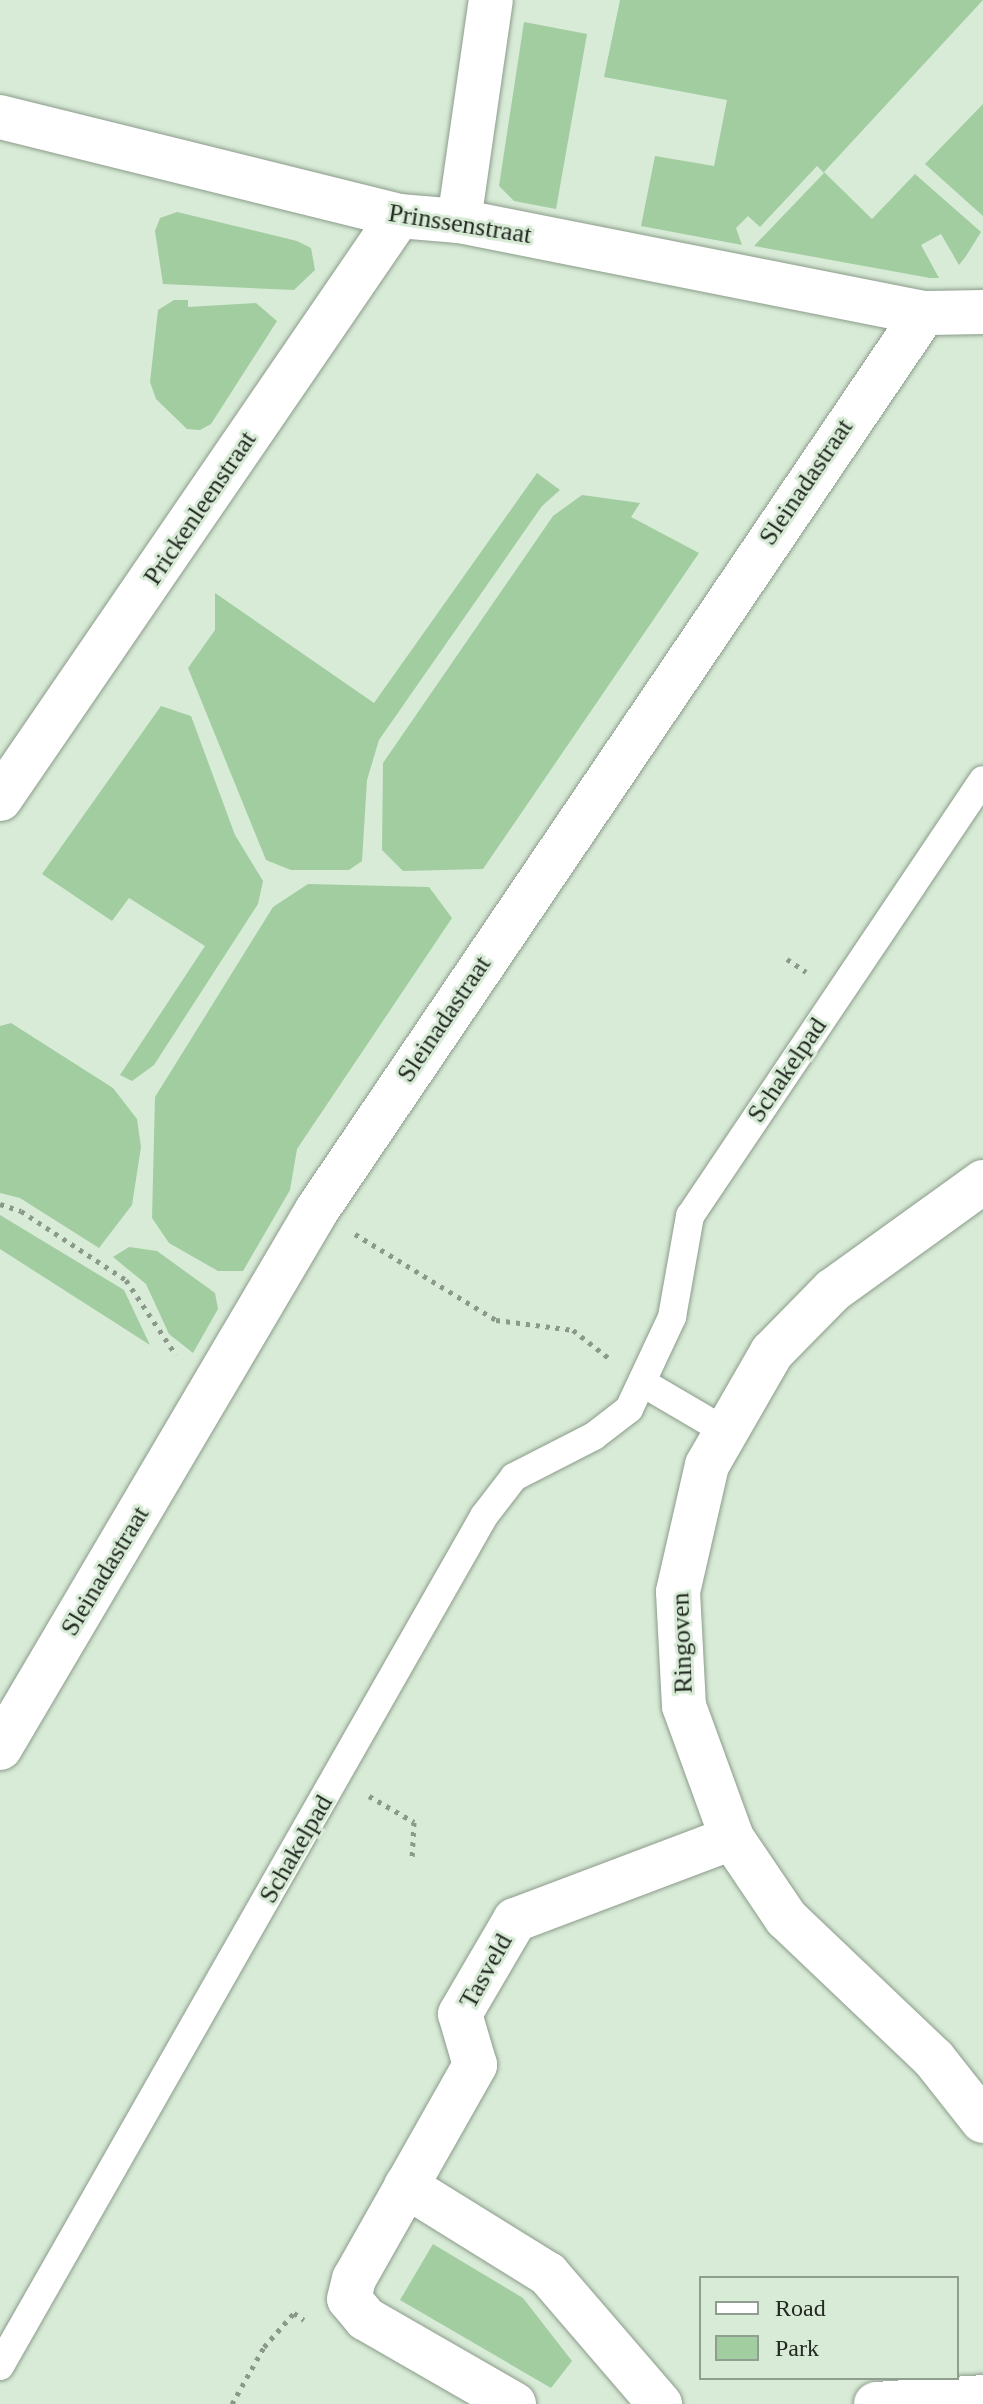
<!DOCTYPE html>
<html>
<head>
<meta charset="utf-8">
<style>
  body { margin:0 }
  #map { position:relative; width:983px; height:2404px; overflow:hidden; background:#d8ebd7; font-family:"Times New Roman",serif }
  div>[style] { position:absolute }
  [style*='--x'] { left:calc(var(--x)*1px); top:calc(var(--y)*1px); width:calc(var(--w)*1px); rotate:calc(var(--a)*1deg) }
  .green>* { inset:0; background:#a1cda0 }
  .path>* { height:5px; margin-top:-2.5px; transform-origin:0; background:repeating-linear-gradient(90deg,#8b998a 0 4px,transparent 0 10px) }
  .roads { filter:drop-shadow(0 0 2px #8b9c8a) drop-shadow(0 0 2px #8b9c8a) }
  .service>* { height:28px; margin:-14px; padding:0 14px; transform-origin:14px; border-radius:14px; background:#fff }
  .minor>* { height:44px; margin:-22px; padding:0 22px; transform-origin:22px; border-radius:22px; background:#fff }
  span { translate:-50% -50%; white-space:nowrap; text-align:center; line-height:1.15; -webkit-text-stroke:6px #d8ebd7; paint-order:stroke }
  .street-label { font-size:26px; color:#232a22 }
  .legend { position:absolute; left:699px; top:2276px; width:260px; height:104px; box-sizing:border-box; background:#d8ebd7; border:2px solid #909e8f; margin:0; padding:10px 14px; list-style:none; font-size:24px; color:#232a22 }
  .legend li { display:flex; align-items:center; gap:16px; height:40px }
  .legend b { width:40px; border:2px solid #909e8f }
</style>
</head>
<body>
<div id="map">
  <div class="green">
    <div style="clip-path:polygon(620px 0,983px 0,824px 172px,872px 219px,915px 174px,981px 232px,966px 256px,959px 265px,941px 234px,921px 245px,939px 278px,930px 278px,754px 246px,824px 173px,817px 166px,760px 227px,748px 216px,736px 228px,742px 245px,641px 226px,655px 156px,714px 166px,727px 100px,604px 77px)"></div>
    <div style="clip-path:polygon(524px 22px,587px 34px,556px 209px,514px 201px,499px 186px)"></div>
    <div style="clip-path:polygon(983px 104px,983px 216px,925px 164px)"></div>
    <div style="clip-path:polygon(177px 212px,297px 241px,311px 248px,315px 270px,294px 290px,163px 284px,155px 231px,160px 218px)"></div>
    <div style="clip-path:polygon(188px 300px,188px 307px,256px 303px,277px 321px,211px 424px,200px 430px,187px 429px,156px 399px,150px 382px,158px 310px,174px 300px)"></div>
    <div style="clip-path:polygon(537px 473px,560px 490px,542px 506px,379px 740px,367px 780px,362px 861px,349px 870px,291px 870px,266px 860px,188px 668px,215px 630px,215px 593px,374px 703px)"></div>
    <div style="clip-path:polygon(582px 495px,640px 503px,631px 517px,699px 553px,483px 869px,403px 871px,382px 850px,383px 763px,553px 516px)"></div>
    <div style="clip-path:polygon(161px 706px,191px 716px,235px 835px,263px 881px,258px 904px,154px 1065px,132px 1081px,120px 1075px,205px 946px,129px 898px,112px 921px,42px 874px)"></div>
    <div style="clip-path:polygon(308px 884px,429px 887px,452px 918px,297px 1149px,290px 1190px,243px 1271px,218px 1271px,169px 1243px,152px 1218px,155px 1097px,273px 907px)"></div>
    <div style="clip-path:polygon(11px 1023px,113px 1088px,137px 1119px,141px 1147px,132px 1205px,99px 1248px,20px 1198px,0 1193px,0 1026px)"></div>
    <div style="clip-path:polygon(0 1215px,124px 1290px,150px 1345px,0 1249px)"></div>
    <div style="clip-path:polygon(129px 1247px,157px 1251px,215px 1293px,218px 1309px,193px 1353px,169px 1334px,146px 1284px,113px 1257px)"></div>
    <div style="clip-path:polygon(433px 2244px,523px 2298px,572px 2361px,551px 2388px,400px 2300px)"></div>
  </div>
  <div class="path">
    <div style="--x:787;--y:959;--w:23;--a:34"></div>
    <div style="--x:0;--y:1204;--w:22;--a:18"></div>
    <div style="--x:21;--y:1211;--w:126;--a:33.3"></div>
    <div style="--x:126;--y:1280;--w:90;--a:56.3"></div>
    <div style="--x:355;--y:1234;--w:165;--a:31.4"></div>
    <div style="--x:496;--y:1320;--w:78;--a:7.4"></div>
    <div style="--x:573;--y:1330;--w:47;--a:38.1"></div>
    <div style="--x:369;--y:1796;--w:52;--a:30"></div>
    <div style="--x:414;--y:1822;--w:35;--a:93"></div>
    <div style="--x:232;--y:2404;--w:65;--a:-60.7"></div>
    <div style="--x:264;--y:2347;--w:45;--a:-48.6"></div>
    <div style="--x:294;--y:2313;--w:12;--a:35"></div>
  </div>
  <div class="roads">
    <div class="service">
      <div style="--x:643;--y:1383;--w:93;--a:30.4"></div>
      <div style="--x:0;--y:2366;--w:978;--a:-60.34"></div>
      <div style="--x:484;--y:1516;--w:49;--a:-52.4"></div>
      <div style="--x:514;--y:1477;--w:90;--a:-27.1"></div>
      <div style="--x:594;--y:1436;--w:44;--a:-37.6"></div>
      <div style="--x:629;--y:1409;--w:102;--a:-64.9"></div>
      <div style="--x:672;--y:1317;--w:103;--a:-79.9"></div>
      <div style="--x:690;--y:1216;--w:525;--a:-56.1"></div>
    </div>
    <div class="minor">
      <div style="--x:0;--y:117;--w:411;--a:13.9"></div>
      <div style="--x:399;--y:216;--w:60;--a:4.8"></div>
      <div style="--x:459;--y:221;--w:474;--a:11.2"></div>
      <div style="--x:924;--y:313;--w:59;--a:-1"></div>
      <div style="--x:459;--y:221;--w:223;--a:-81.8"></div>
      <div style="--x:0;--y:799;--w:706;--a:-55.61"></div>
      <div style="--x:983;--y:1182;--w:185;--a:144.2"></div>
      <div style="--x:833;--y:1290;--w:87;--a:134.5"></div>
      <div style="--x:772;--y:1352;--w:130;--a:119.9"></div>
      <div style="--x:707;--y:1465;--w:130;--a:102.9"></div>
      <div style="--x:678;--y:1592;--w:114;--a:87"></div>
      <div style="--x:684;--y:1706;--w:140;--a:70"></div>
      <div style="--x:732;--y:1838;--w:97;--a:56"></div>
      <div style="--x:786;--y:1918;--w:204;--a:43.6"></div>
      <div style="--x:934;--y:2059;--w:79;--a:51.7"></div>
      <div style="--x:0;--y:1748;--w:624;--a:-59.49"></div>
      <div style="--x:317;--y:1210;--w:1083;--a:-55.91"></div>
      <div style="--x:406;--y:2186;--w:167;--a:31.8"></div>
      <div style="--x:548;--y:2274;--w:172;--a:49.3"></div>
      <div style="--x:514;--y:2404;--w:171;--a:-150.1"></div>
      <div style="--x:366;--y:2319;--w:26;--a:-130"></div>
      <div style="--x:349;--y:2299;--w:21;--a:-76"></div>
      <div style="--x:354;--y:2279;--w:246;--a:-60.5"></div>
      <div style="--x:475;--y:2065;--w:53;--a:-106.4"></div>
      <div style="--x:460;--y:2014;--w:109;--a:-59.7"></div>
      <div style="--x:515;--y:1920;--w:232;--a:-20.7"></div>
      <div style="--x:876;--y:2404;--w:107;--a:-3.7"></div>
    </div>
  </div>
  <div class="street-label">
    <span style="left:460px;top:224px;rotate:9deg">Prinssenstraat</span>
    <span style="left:806px;top:482px;rotate:-56deg">Sleinadastraat</span>
    <span style="left:200px;top:508px;rotate:-56deg">Prickenleenstraat</span>
    <span style="left:444px;top:1019px;rotate:-56deg">Sleinadastraat</span>
    <span style="left:787px;top:1070px;rotate:-56deg">Schakelpad</span>
    <span style="left:105px;top:1571px;rotate:-59deg">Sleinadastraat</span>
    <span style="left:682px;top:1643px;rotate:-92deg">Ringoven</span>
    <span style="left:296px;top:1849px;rotate:-60deg">Schakelpad</span>
    <span style="left:486px;top:1971px;rotate:-61deg">Tasveld</span>
  </div>
  <ul class="legend">
  <li><b style="height:10px;background:#fff"></b>Road</li>
  <li><b style="height:22px;background:#a1cda0"></b>Park</li>
  </ul>
</div>
</body>
</html>
